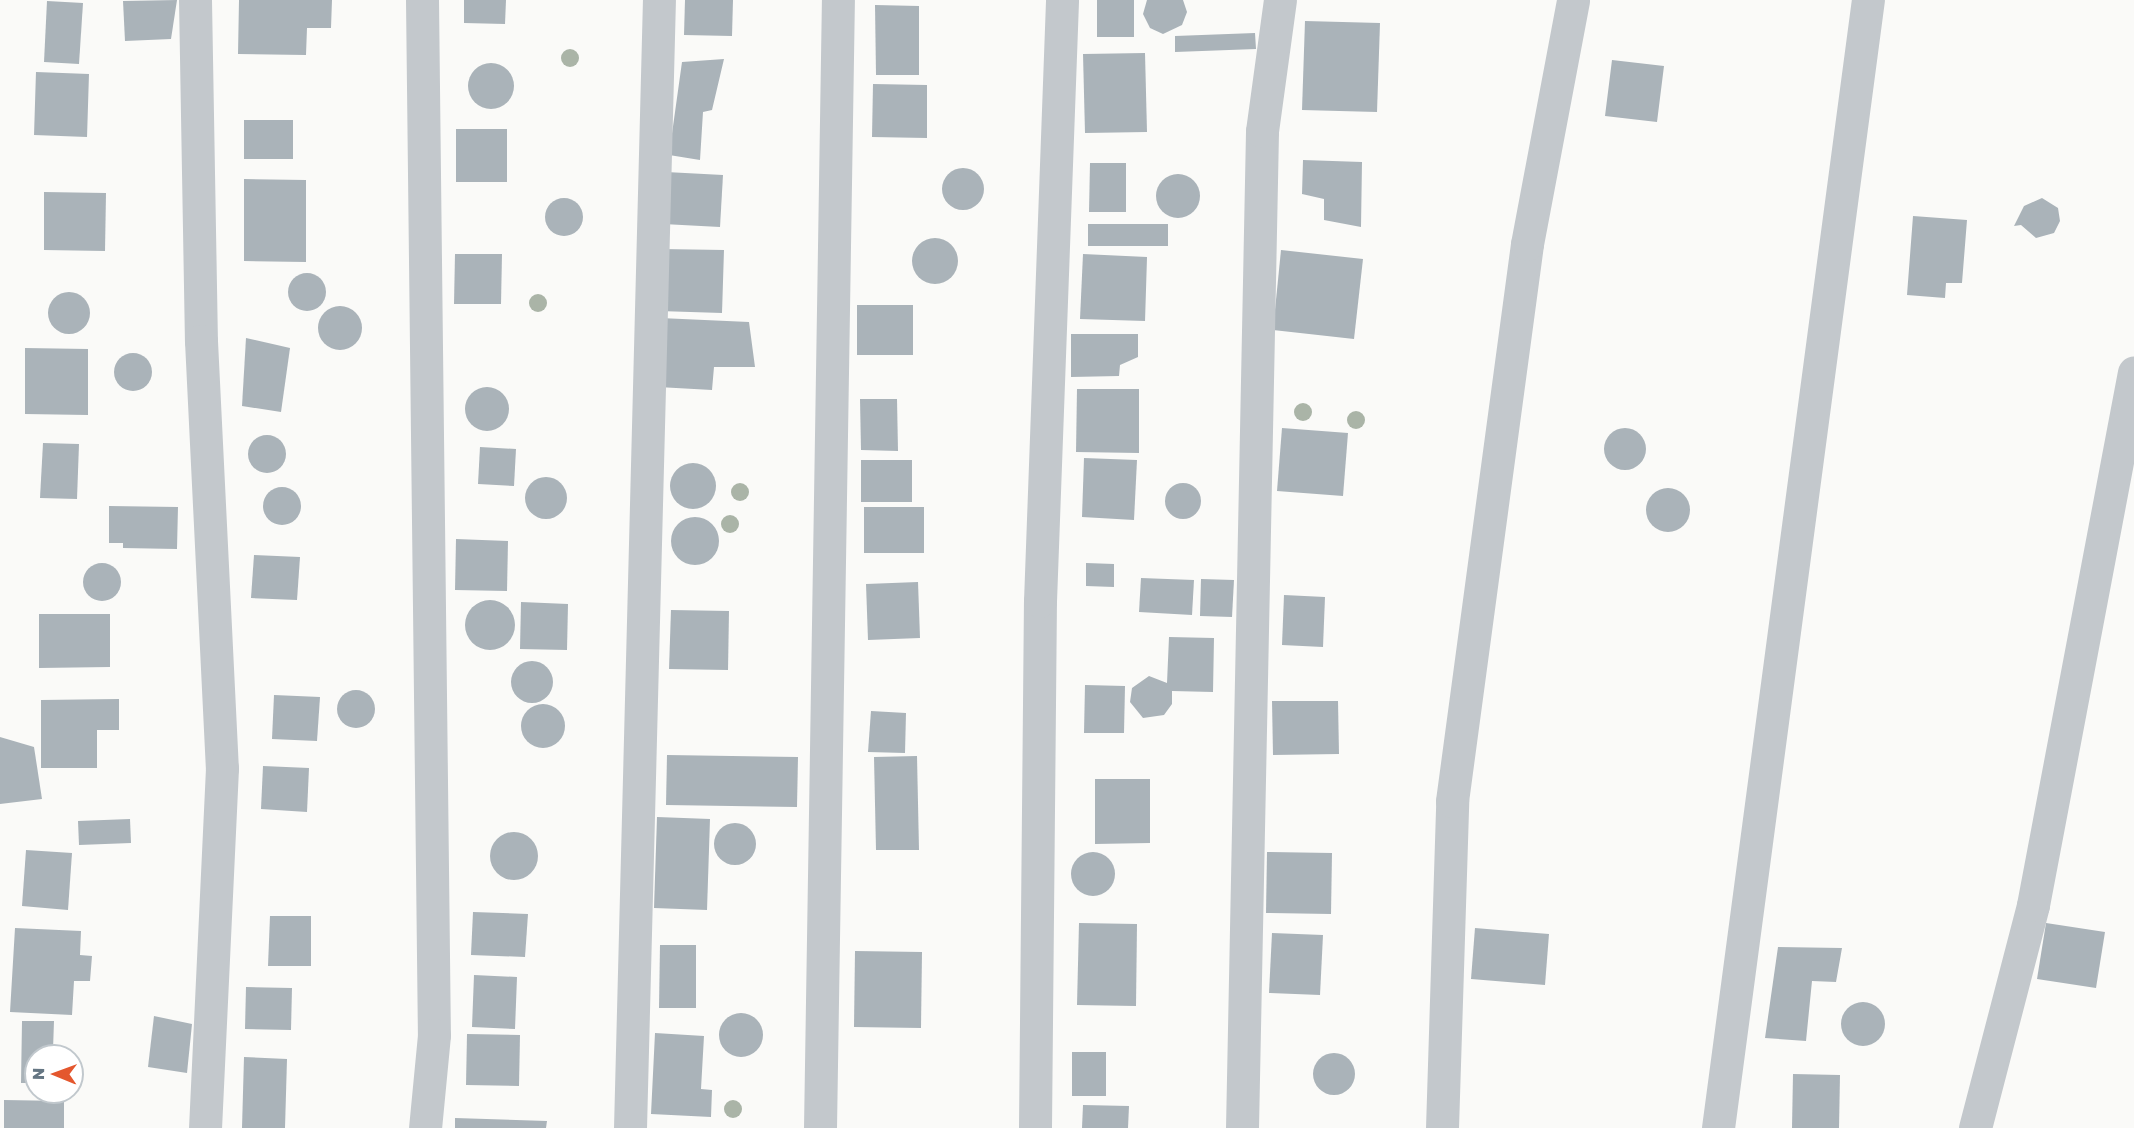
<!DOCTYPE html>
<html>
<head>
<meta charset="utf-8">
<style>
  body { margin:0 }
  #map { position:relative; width:2134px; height:1128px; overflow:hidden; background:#fafaf8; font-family:"Golos Text",sans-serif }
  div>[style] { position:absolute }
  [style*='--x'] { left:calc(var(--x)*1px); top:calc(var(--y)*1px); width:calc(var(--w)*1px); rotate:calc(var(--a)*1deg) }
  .building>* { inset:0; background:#aab3b9 }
  .round { border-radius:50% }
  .minor>* { height:33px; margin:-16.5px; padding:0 16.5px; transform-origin:16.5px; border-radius:16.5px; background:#c3c8cc }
  .trees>* { width:18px; height:18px; margin:-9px; border-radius:50%; background:#aab4a7 }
  span { translate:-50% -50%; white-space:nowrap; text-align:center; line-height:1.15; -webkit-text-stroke:6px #fff; paint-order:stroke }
  .north { position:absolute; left:24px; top:1044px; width:60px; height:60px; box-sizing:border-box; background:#fff; border:2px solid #c1c8cd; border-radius:50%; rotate:271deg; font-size:16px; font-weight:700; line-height:24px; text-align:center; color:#657683 }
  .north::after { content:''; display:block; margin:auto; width:21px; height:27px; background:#e4572e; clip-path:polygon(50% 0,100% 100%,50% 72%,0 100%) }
</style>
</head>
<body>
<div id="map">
  <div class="building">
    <div style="clip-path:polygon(177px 0,171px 39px,125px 41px,123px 1px)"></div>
    <div style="clip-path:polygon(239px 0,332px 0,331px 28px,307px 28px,306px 55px,238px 54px)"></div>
    <div style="clip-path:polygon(464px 0,506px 0,505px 24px,464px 23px)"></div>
    <div style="clip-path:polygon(685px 0,733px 0,732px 36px,684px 35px)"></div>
    <div style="clip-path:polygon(1097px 0,1134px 0,1134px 37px,1097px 37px)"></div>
    <div style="clip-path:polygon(1147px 0,1183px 0,1187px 12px,1182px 25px,1163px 34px,1150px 28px,1143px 14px)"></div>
    <div style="clip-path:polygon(47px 1px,83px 3px,79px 64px,44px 62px)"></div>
    <div style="clip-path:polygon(875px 5px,919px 6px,919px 75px,876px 75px)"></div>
    <div style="clip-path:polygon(1305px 21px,1380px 23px,1377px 112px,1302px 110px)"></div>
    <div style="clip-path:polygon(1255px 33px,1256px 49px,1175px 52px,1175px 36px)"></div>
    <div style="clip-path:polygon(1145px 53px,1147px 132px,1085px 133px,1083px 54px)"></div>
    <div style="clip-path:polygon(724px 59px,712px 110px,703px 112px,700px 160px,669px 155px,682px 62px)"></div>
    <div style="clip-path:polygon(1612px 60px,1664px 66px,1657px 122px,1605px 116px)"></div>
    <div class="round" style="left:468px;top:63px;width:46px;height:46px"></div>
    <div style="clip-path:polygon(36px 72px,89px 74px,87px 137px,34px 135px)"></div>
    <div style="clip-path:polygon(873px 84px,927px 85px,927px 138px,872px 137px)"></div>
    <div style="clip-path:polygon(244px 120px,293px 120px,293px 159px,244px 159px)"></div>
    <div style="clip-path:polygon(456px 129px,507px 129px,507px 182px,456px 182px)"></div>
    <div style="clip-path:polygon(1303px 160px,1362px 162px,1361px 227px,1324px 220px,1324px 199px,1302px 194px)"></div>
    <div style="clip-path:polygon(1090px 163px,1126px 163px,1126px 212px,1089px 212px)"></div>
    <div class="round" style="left:942px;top:168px;width:42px;height:42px"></div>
    <div style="clip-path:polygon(666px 172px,723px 175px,720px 227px,663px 224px)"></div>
    <div class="round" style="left:1156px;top:174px;width:44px;height:44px"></div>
    <div style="clip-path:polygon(244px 179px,306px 180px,306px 262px,244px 261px)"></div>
    <div style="clip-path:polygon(44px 192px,106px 193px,105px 251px,44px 250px)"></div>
    <div style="clip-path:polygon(2042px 198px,2058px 208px,2060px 221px,2054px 233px,2036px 238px,2021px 225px,2014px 226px,2024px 206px)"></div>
    <div class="round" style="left:545px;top:198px;width:38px;height:38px"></div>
    <div style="clip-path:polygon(1913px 216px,1967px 220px,1962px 283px,1946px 283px,1945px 298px,1907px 295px)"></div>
    <div style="clip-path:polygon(1088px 224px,1168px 224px,1168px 246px,1088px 246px)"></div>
    <div class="round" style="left:912px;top:238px;width:46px;height:46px"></div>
    <div style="clip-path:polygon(661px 249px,724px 250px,722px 313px,659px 311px)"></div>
    <div style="clip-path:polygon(1281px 250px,1363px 259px,1354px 339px,1273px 330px)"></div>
    <div style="clip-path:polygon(455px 254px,502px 254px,501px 304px,454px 304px)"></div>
    <div style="clip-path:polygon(1083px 254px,1147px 257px,1145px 321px,1080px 319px)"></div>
    <div class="round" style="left:288px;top:273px;width:38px;height:38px"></div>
    <div class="round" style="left:48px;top:292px;width:42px;height:42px"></div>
    <div style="clip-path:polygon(857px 305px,913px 305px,913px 355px,857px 355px)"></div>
    <div class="round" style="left:318px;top:306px;width:44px;height:44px"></div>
    <div style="clip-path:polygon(660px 318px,749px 322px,755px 367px,714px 367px,712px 390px,658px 387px)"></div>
    <div style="clip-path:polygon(1071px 334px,1138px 334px,1138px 357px,1120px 365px,1119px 376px,1071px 377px)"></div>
    <div style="clip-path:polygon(246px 338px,290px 348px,281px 412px,242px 406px)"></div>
    <div style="clip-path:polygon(25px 348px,88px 349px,88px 415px,25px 414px)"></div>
    <div class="round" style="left:114px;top:353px;width:38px;height:38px"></div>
    <div class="round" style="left:465px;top:387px;width:44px;height:44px"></div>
    <div style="clip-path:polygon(1077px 389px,1139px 389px,1139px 453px,1076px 452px)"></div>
    <div style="clip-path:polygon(860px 399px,897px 399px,898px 451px,861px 450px)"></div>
    <div class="round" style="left:1604px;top:428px;width:42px;height:42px"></div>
    <div style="clip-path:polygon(1282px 428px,1348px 433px,1343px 496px,1277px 491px)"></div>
    <div class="round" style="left:248px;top:435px;width:38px;height:38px"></div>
    <div style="clip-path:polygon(43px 443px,79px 444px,77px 499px,40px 498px)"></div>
    <div style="clip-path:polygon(480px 447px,516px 449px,514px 486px,478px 484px)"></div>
    <div style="clip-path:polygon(1084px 458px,1137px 460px,1134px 520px,1082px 517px)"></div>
    <div style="clip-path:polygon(861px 460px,912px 460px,912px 502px,861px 502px)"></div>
    <div class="round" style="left:670px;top:463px;width:46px;height:46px"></div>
    <div class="round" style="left:525px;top:477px;width:42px;height:42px"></div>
    <div class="round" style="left:1165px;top:483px;width:36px;height:36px"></div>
    <div class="round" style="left:263px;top:487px;width:38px;height:38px"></div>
    <div class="round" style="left:1646px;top:488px;width:44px;height:44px"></div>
    <div style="clip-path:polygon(109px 506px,178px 507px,177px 549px,123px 548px,123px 543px,109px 543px)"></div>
    <div style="clip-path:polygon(864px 507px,924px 507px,924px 553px,864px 553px)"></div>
    <div class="round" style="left:671px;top:517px;width:48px;height:48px"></div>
    <div style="clip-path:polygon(456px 539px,508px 541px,507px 591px,455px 590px)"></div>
    <div style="clip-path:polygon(254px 555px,300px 557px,297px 600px,251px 598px)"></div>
    <div style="clip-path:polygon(1086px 563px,1114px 564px,1114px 587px,1086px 586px)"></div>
    <div class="round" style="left:83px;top:563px;width:38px;height:38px"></div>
    <div style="clip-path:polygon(1141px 578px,1194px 580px,1192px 615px,1139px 612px)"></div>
    <div style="clip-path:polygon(1201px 579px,1234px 580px,1232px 617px,1200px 616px)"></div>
    <div style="clip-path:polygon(918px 582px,920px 638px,868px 640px,866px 584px)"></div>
    <div style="clip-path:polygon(1284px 595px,1325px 597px,1323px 647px,1282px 645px)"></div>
    <div class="round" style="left:465px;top:600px;width:50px;height:50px"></div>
    <div style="clip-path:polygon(521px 602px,568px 604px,567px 650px,520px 649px)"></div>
    <div style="clip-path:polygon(671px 610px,729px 611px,728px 670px,669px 669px)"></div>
    <div style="clip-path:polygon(39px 614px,110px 614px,110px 667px,39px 668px)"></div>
    <div style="clip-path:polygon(1169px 637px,1214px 638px,1213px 692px,1172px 691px,1172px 704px,1164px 715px,1143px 718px,1130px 702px,1132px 688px,1149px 676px,1167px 683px)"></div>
    <div class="round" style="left:511px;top:661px;width:42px;height:42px"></div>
    <div style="clip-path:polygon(1085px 685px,1125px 686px,1124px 733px,1084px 733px)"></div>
    <div class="round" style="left:337px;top:690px;width:38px;height:38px"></div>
    <div style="clip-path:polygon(274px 695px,320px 697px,317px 741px,272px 739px)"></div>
    <div style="clip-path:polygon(119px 699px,119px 730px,97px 730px,97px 768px,41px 768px,41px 700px)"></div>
    <div style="clip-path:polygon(1272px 701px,1338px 701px,1339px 754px,1273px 755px)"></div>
    <div class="round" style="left:521px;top:704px;width:44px;height:44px"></div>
    <div style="clip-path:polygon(871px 711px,906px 713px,905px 753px,868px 752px)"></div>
    <div style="clip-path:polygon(0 737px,34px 747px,42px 799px,0 804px)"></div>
    <div style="clip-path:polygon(667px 755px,798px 757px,797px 807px,666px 805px)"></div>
    <div style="clip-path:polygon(917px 756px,919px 850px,876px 850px,874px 757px)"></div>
    <div style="clip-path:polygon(263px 766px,309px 768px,307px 812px,261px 809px)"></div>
    <div style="clip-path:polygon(1095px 779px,1150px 779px,1150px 843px,1095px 844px)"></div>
    <div style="clip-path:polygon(657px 817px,710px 819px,707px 910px,654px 908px)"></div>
    <div style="clip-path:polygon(130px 819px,131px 843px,79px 845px,78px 821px)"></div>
    <div class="round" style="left:714px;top:823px;width:42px;height:42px"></div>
    <div class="round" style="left:490px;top:832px;width:48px;height:48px"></div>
    <div style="clip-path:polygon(26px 850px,72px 853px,68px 910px,22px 906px)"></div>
    <div style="clip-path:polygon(1267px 852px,1332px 853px,1331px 914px,1266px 913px)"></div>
    <div class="round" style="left:1071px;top:852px;width:44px;height:44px"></div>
    <div style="clip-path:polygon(473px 912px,528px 914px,525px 957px,471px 955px)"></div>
    <div style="clip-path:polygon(270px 916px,311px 916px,311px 966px,268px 966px)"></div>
    <div style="clip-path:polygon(1079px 923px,1137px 924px,1136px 1006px,1077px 1005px)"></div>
    <div style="clip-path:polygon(2046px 923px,2105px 932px,2096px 988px,2037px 979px)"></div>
    <div style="clip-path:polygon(15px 928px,81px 931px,80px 955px,92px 956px,90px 981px,74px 981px,72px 1015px,10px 1012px)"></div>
    <div style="clip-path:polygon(1475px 928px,1549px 934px,1545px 985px,1471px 979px)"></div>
    <div style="clip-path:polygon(1272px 933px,1323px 935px,1320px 995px,1269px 993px)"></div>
    <div style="clip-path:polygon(660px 945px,696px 945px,696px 1008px,659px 1008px)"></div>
    <div style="clip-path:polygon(1778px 947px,1842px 948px,1836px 982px,1812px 981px,1806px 1041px,1765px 1038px)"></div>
    <div style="clip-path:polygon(855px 951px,922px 952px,921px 1028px,854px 1027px)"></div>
    <div style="clip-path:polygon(474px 975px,517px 977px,515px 1029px,472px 1027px)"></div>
    <div style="clip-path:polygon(246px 987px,292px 988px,291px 1030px,245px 1029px)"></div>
    <div class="round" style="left:1841px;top:1002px;width:44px;height:44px"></div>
    <div class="round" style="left:719px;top:1013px;width:44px;height:44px"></div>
    <div style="clip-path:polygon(154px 1016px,192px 1024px,187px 1073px,148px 1067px)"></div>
    <div style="clip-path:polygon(22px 1021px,54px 1021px,53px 1050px,71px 1051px,71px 1056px,36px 1056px,36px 1083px,21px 1083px)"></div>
    <div style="clip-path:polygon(655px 1033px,704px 1036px,701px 1089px,712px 1090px,711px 1117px,651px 1114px)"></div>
    <div style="clip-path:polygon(467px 1034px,520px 1035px,519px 1086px,466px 1085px)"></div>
    <div style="clip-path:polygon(1072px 1052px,1106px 1052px,1106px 1096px,1072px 1096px)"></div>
    <div class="round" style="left:1313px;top:1053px;width:42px;height:42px"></div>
    <div style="clip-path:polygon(244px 1057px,287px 1059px,285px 1128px,242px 1128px)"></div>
    <div style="clip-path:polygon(1793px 1074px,1840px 1075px,1839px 1128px,1792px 1128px)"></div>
    <div style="clip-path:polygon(4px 1100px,64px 1101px,64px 1128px,4px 1128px)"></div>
    <div style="clip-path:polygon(1083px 1105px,1129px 1106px,1128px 1128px,1082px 1128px)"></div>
    <div style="clip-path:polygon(455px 1118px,547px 1121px,546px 1128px,455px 1128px)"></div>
  </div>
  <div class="minor">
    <div style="--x:195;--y:0;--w:341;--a:89"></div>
    <div style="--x:201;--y:341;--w:428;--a:87.2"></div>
    <div style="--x:222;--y:768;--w:360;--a:92.7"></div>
    <div style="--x:422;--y:0;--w:1035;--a:89.34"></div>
    <div style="--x:434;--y:1035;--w:93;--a:95.5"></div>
    <div style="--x:630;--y:1128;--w:1128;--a:-88.53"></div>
    <div style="--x:820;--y:1128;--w:1128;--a:-89.09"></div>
    <div style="--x:1035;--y:1128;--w:527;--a:-89.46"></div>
    <div style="--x:1040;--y:601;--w:601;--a:-87.9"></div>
    <div style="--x:1242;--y:1128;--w:997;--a:-88.85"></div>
    <div style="--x:1262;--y:131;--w:132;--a:-82.2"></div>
    <div style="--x:1442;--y:1128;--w:327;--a:-88.2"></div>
    <div style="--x:1452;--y:801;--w:562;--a:-82.33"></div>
    <div style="--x:1527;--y:244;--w:248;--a:-79.3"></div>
    <div style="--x:1718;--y:1128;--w:1138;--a:-82.43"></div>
    <div style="--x:1975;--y:1128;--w:230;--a:-75.4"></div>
    <div style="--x:2033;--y:905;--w:542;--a:-79.27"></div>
  </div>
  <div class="trees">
    <div style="left:570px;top:58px"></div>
    <div style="left:538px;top:303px"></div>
    <div style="left:1303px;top:412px"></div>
    <div style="left:1356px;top:420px"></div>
    <div style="left:740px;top:492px"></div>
    <div style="left:730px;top:524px"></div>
    <div style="left:733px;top:1109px"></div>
  </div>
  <div class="north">N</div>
</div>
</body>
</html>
